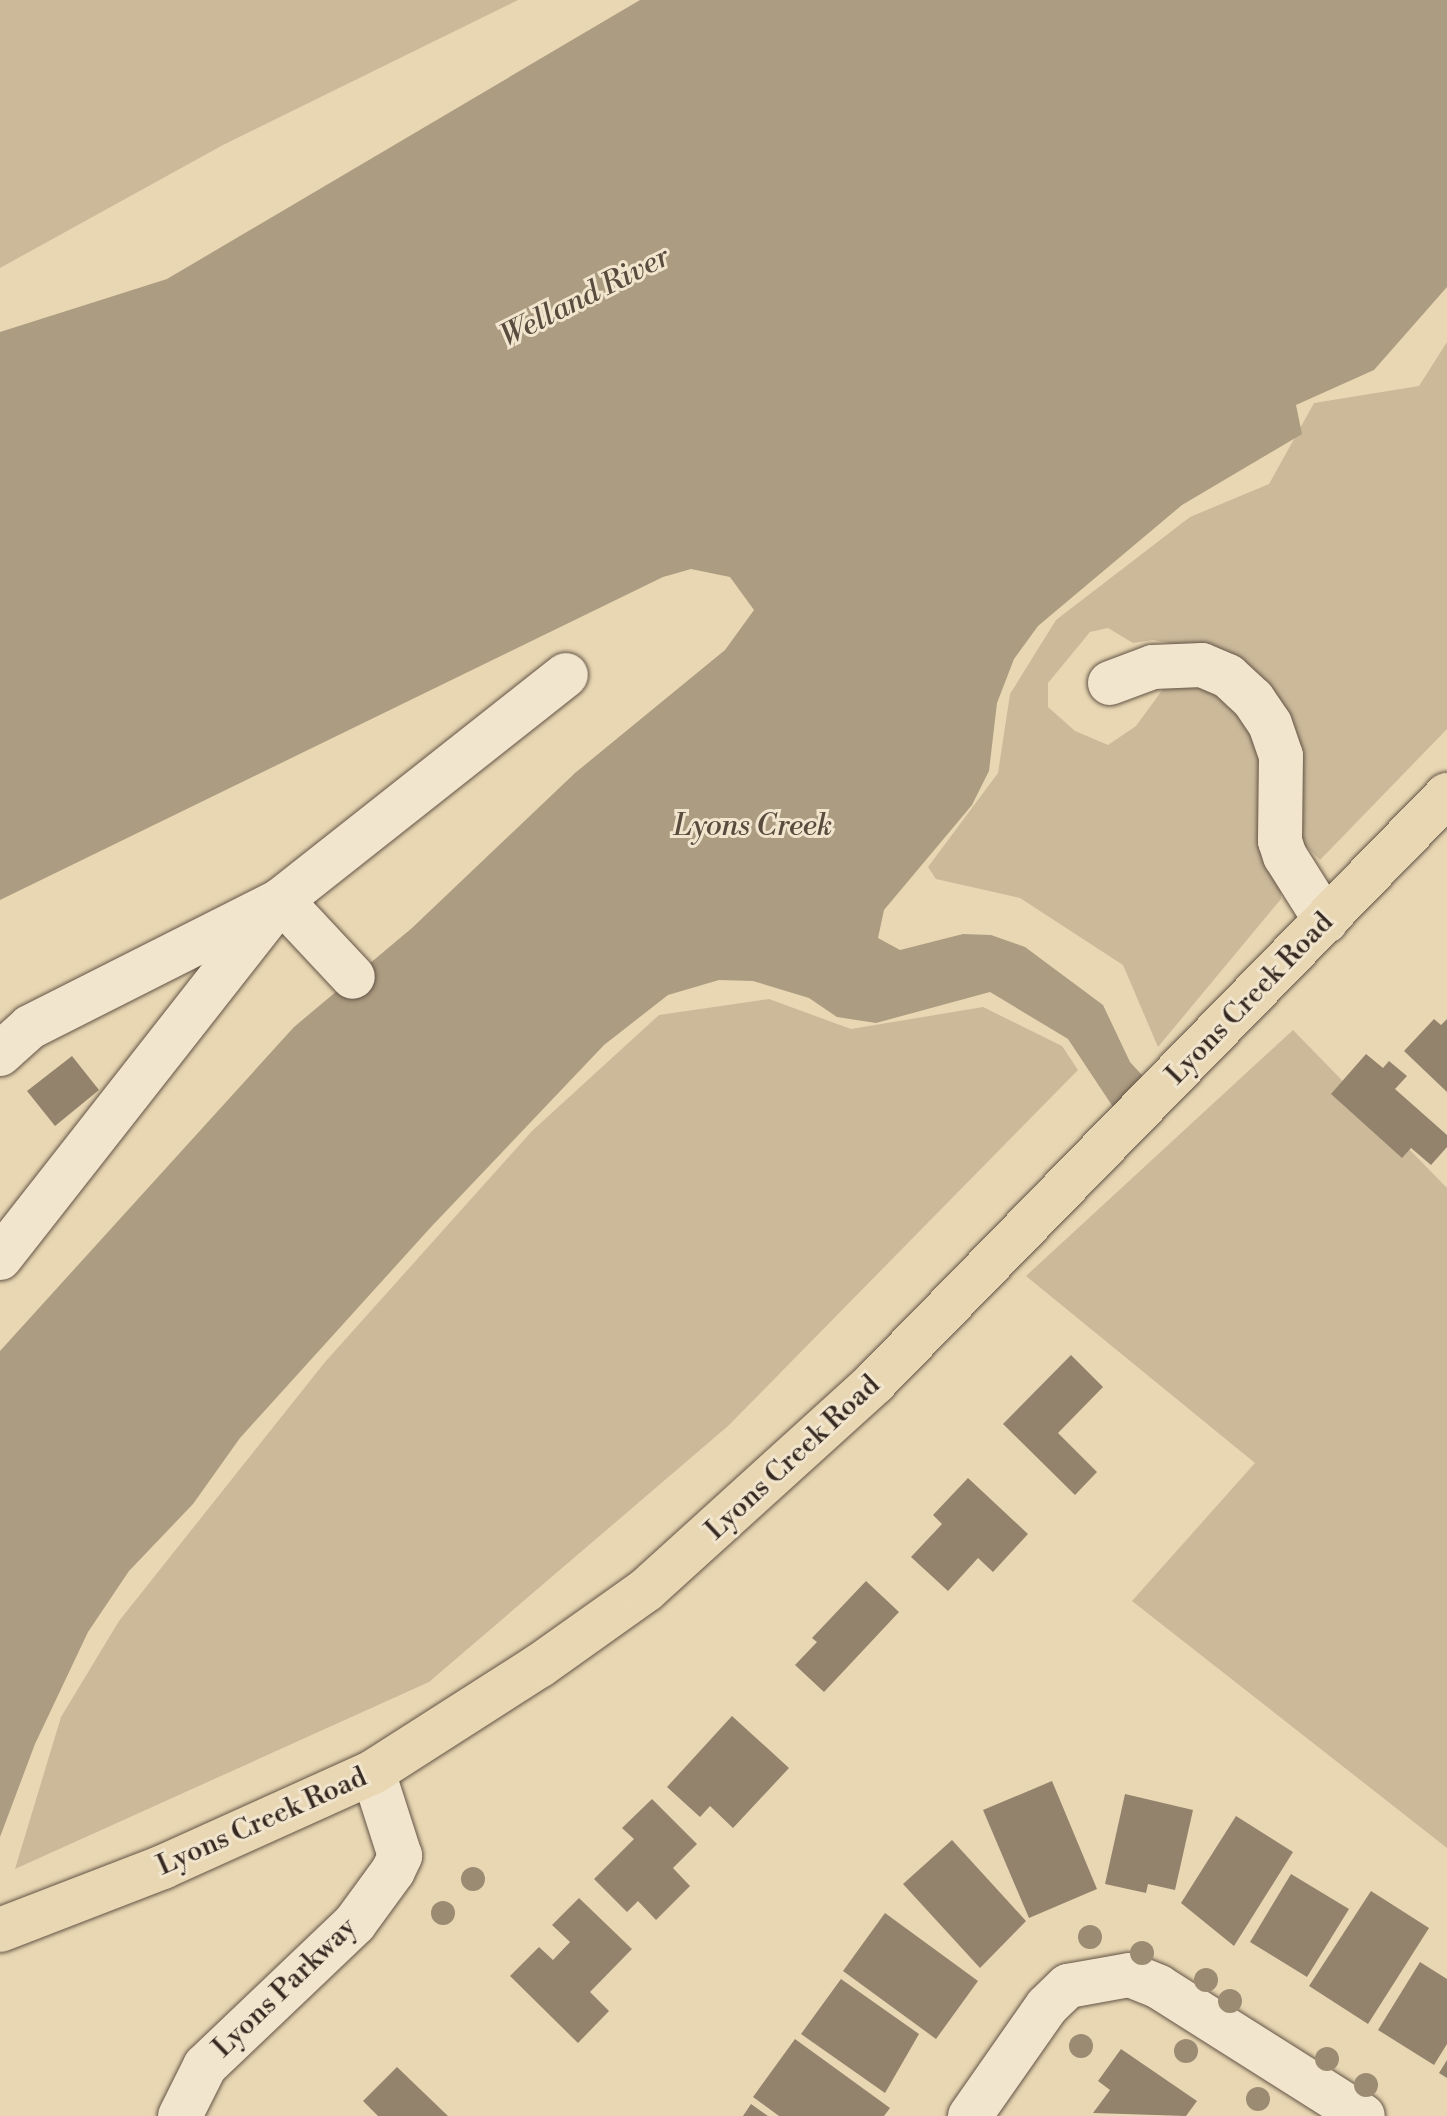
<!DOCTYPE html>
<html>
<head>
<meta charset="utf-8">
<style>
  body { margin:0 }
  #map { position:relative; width:1447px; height:2116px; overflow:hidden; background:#e9d7b3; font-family:"Libre Bodoni",serif }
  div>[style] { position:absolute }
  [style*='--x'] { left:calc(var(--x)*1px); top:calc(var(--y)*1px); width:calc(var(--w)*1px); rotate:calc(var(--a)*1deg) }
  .green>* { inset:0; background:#cbb99a }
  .water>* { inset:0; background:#ac9c81 }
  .building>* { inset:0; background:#93836d }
  .roads { filter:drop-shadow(0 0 2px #635446) drop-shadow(0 0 2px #635446) }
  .minor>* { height:44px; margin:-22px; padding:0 22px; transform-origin:22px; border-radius:22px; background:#f1e5ce }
  .major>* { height:44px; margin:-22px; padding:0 22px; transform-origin:22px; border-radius:22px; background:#e9d7b3 }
  .trees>* { width:24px; height:24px; margin:-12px; border-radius:50%; background:#9b8b73 }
  span { translate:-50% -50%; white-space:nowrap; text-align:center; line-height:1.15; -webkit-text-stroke:6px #f1e5ce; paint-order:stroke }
  .street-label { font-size:28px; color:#362921 }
  .water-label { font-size:30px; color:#594c3e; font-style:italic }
</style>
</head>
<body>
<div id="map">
  <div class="green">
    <div style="clip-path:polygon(0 0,518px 0,223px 145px,0 268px)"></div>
    <div style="clip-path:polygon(1447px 342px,1447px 729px,1320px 860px,1293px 833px,1295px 747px,1254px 680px,1218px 652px,1153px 640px,1133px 643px,1108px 628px,1090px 632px,1048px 683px,1048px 707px,1075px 731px,1108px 745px,1136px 726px,1166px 685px,1206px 682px,1234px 695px,1274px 756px,1281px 899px,1158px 1047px,1123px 965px,1020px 898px,936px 879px,928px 867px,998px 773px,1010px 694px,1056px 620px,1190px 517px,1269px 484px,1314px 403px,1419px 386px)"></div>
    <div style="clip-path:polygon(769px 999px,851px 1029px,983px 1007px,1062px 1046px,1078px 1070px,728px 1426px,429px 1682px,15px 1869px,61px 1717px,119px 1621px,325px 1362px,532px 1131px,659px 1015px)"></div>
    <div style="clip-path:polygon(1293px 1030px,1447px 1188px,1447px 1848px,1132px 1601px,1255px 1463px,1026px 1276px)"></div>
  </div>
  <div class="water">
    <div style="clip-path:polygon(640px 0,1447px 0,1447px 287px,1374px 370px,1296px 405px,1302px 434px,1182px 505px,1038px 626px,1014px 659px,997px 703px,989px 771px,972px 805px,884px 910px,878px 938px,900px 950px,963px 934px,991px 935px,1025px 947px,1103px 1005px,1130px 1062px,1152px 1086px,1117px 1113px,1068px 1039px,990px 992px,876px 1023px,837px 1017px,809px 998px,753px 981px,719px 980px,668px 995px,604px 1045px,431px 1227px,240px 1438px,193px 1504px,129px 1571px,88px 1632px,35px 1744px,0 1837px,0 1351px,294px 1027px,412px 928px,575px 773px,725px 650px,754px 610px,730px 577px,691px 569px,663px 577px,0 900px,0 332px,167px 279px)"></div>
  </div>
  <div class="building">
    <div style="clip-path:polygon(1434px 1019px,1441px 1025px,1447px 1019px,1447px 1092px,1404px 1051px)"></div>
    <div style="clip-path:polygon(1366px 1054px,1383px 1068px,1389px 1061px,1407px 1076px,1395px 1089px,1447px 1135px,1447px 1147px,1431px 1165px,1411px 1148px,1402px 1158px,1331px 1094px)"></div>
    <div style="clip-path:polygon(72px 1056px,99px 1090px,55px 1126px,27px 1091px)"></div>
    <div style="clip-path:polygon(1071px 1355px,1103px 1387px,1058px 1433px,1097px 1472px,1075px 1495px,1003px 1424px)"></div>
    <div style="clip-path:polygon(968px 1478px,1028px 1534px,993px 1572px,978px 1558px,948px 1591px,911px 1557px,942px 1524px,933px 1515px)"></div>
    <div style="clip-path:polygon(866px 1581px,899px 1612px,824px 1692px,795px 1665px,817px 1642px,812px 1638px)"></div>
    <div style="clip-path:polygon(732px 1716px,789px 1768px,733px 1828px,710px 1806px,700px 1817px,667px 1787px)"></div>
    <div style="clip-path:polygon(1052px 1781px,1097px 1889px,1029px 1918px,983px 1810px)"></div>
    <div style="clip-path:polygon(1125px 1794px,1193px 1810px,1175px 1890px,1148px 1884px,1146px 1893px,1105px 1884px)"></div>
    <div style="clip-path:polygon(652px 1799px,697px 1844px,673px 1868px,690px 1886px,656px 1920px,638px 1901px,627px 1912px,594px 1879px,634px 1839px,622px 1828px)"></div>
    <div style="clip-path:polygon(1236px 1816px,1293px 1852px,1234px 1946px,1181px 1903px)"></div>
    <div style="clip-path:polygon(952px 1840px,1026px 1921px,980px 1968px,903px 1884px)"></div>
    <div style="clip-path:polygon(1291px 1874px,1349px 1909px,1307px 1977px,1250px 1942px)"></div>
    <div style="clip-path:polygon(1371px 1891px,1429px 1928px,1368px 2024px,1309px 1986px)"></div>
    <div style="clip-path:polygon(579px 1898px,632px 1949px,590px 1992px,609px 2011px,578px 2043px,510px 1976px,539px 1947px,553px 1960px,570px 1942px,552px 1925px)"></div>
    <div style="clip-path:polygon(885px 1913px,978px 1981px,936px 2039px,843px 1971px)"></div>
    <div style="clip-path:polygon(1420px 1962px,1447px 1979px,1447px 2044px,1434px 2065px,1378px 2030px)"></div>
    <div style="clip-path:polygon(841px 1979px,919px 2034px,885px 2093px,801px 2034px)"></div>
    <div style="clip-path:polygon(795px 2039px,890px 2108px,884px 2116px,779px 2116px,753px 2097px)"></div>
    <div style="clip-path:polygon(1121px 2049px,1197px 2101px,1186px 2116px,1093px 2113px,1110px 2090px,1098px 2081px)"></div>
    <div style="clip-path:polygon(1447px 2060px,1447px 2078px,1439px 2073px)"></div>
    <div style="clip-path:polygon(397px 2067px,448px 2116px,378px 2116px,363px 2101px)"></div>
    <div style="clip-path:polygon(751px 2104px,768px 2116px,743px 2116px)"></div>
  </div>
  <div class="roads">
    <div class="minor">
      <div style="--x:1110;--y:683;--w:46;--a:-20.4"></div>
      <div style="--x:1153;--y:667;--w:49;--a:-2.3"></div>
      <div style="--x:1202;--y:665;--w:28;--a:23"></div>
      <div style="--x:1228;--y:676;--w:34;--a:43"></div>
      <div style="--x:1253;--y:699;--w:30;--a:56"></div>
      <div style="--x:1270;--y:724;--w:34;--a:71"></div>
      <div style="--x:1281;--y:756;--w:85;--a:90.7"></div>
      <div style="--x:1280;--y:841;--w:16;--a:72"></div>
      <div style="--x:1285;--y:856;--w:77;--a:57.8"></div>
      <div style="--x:0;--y:1054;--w:40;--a:-42"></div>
      <div style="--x:30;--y:1027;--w:281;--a:-26.8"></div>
      <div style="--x:281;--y:900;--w:105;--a:46.9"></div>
      <div style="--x:0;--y:1258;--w:455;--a:-51.9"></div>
      <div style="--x:281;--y:900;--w:363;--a:-38.3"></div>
      <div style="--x:180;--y:2116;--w:56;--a:-63.4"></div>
      <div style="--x:205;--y:2066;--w:207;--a:-43.6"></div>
      <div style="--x:355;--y:1923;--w:64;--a:-53.8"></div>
      <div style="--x:393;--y:1871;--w:17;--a:-65"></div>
      <div style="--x:400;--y:1856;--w:88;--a:-107.8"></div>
      <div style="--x:970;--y:2116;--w:134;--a:-55"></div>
      <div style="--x:1047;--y:2006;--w:29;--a:-44"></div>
      <div style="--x:1068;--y:1986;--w:63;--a:-10.1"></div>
      <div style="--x:1130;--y:1975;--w:31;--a:22"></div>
      <div style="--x:1159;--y:1987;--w:241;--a:32.3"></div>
    </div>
    <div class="major">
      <div style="--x:0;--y:1930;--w:175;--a:-21.1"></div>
      <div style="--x:163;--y:1867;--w:230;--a:-24.3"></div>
      <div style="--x:373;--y:1772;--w:197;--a:-32.6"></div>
      <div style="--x:539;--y:1666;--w:131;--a:-35.4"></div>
      <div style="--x:646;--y:1590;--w:309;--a:-42.2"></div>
      <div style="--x:875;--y:1382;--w:820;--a:-45.74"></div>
    </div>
  </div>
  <div class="trees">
    <div style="left:473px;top:1879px"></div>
    <div style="left:443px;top:1913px"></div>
    <div style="left:1090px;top:1937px"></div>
    <div style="left:1142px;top:1953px"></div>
    <div style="left:1206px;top:1980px"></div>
    <div style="left:1230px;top:2001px"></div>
    <div style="left:1081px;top:2046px"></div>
    <div style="left:1186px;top:2051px"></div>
    <div style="left:1327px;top:2059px"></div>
    <div style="left:1366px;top:2085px"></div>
    <div style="left:1258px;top:2099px"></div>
  </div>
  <div class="street-label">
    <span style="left:1250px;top:999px;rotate:-46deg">Lyons Creek Road</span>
    <span style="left:793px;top:1458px;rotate:-43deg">Lyons Creek Road</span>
    <span style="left:262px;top:1822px;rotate:-24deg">Lyons Creek Road</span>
    <span style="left:285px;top:1988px;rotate:-44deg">Lyons Parkway</span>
  </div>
  <div class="water-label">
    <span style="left:585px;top:297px;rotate:-27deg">Welland River</span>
    <span style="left:753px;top:826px">Lyons Creek</span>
  </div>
</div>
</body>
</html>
